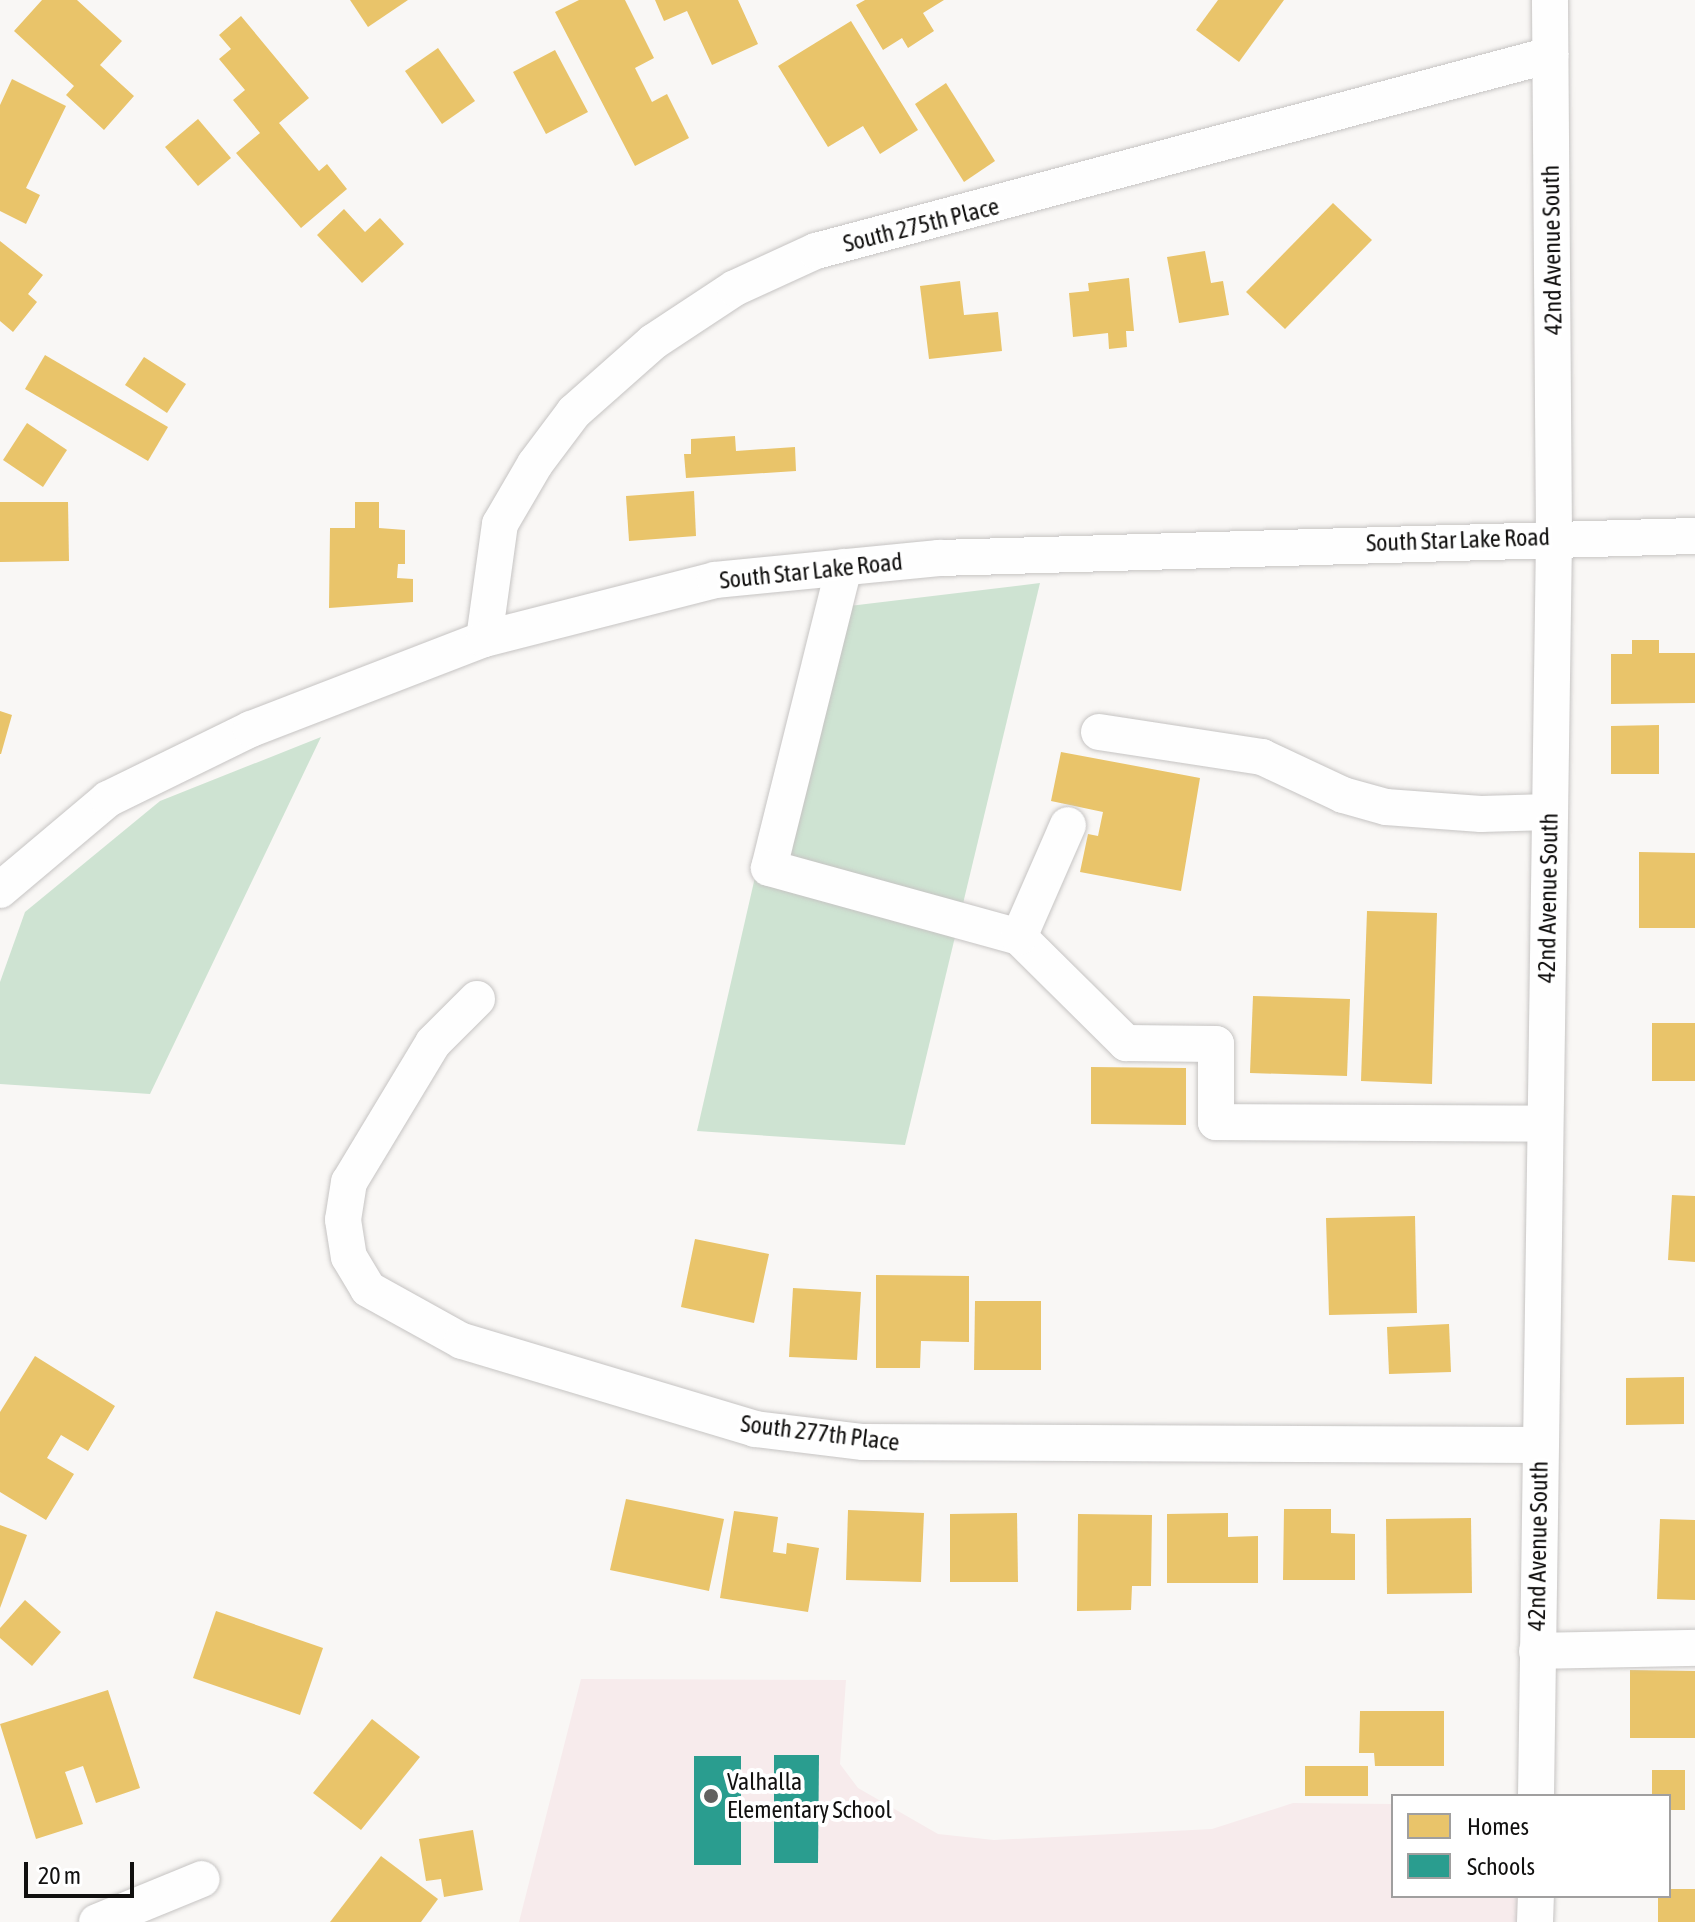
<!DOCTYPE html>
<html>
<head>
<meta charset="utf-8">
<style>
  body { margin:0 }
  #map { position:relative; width:1695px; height:1922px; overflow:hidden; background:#f9f7f5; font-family:"Asap Condensed",sans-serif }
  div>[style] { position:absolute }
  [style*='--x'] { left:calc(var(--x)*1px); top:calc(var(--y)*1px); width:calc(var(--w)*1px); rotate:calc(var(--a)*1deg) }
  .education>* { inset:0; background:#f7ebec }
  .forest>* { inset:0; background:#cee3d2 }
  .homes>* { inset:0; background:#e9c46a }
  .schools>* { inset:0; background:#2a9d8f }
  .roads { filter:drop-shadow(0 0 2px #c6c4c3) drop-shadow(0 0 2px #c6c4c3) }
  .minor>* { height:36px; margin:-18px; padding:0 18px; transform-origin:18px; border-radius:18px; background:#fefefe }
  .dots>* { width:22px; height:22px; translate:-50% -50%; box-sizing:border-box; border:4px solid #fff; border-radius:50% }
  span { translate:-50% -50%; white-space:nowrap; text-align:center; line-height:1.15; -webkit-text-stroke:8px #fff; paint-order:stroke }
  .street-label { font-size:24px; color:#11100f }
  .poi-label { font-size:24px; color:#11100f }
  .left { translate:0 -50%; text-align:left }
  .legend { position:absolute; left:1391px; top:1794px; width:280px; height:104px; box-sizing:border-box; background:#fff; border:2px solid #a09f9f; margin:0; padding:10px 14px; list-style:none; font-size:24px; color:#11100f }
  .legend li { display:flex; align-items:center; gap:16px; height:40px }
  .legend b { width:40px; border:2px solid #a09f9f }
  .scale { position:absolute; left:24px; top:1862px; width:110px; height:36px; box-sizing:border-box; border:4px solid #11100f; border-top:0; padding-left:10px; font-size:24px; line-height:28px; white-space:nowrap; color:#11100f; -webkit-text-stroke:6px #fff; paint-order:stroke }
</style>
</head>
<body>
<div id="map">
  <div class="education">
    <div style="clip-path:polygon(581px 1679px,846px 1680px,840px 1764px,858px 1788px,938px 1834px,994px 1840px,1212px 1829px,1293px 1803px,1393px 1804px,1393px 1896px,1536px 1896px,1535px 1922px,519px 1922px)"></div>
  </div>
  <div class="forest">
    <div style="clip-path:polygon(1040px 583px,905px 1145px,697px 1131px,816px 610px)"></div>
    <div style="clip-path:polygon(321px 737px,150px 1094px,0 1084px,0 982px,25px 912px,160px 801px)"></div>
  </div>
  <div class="homes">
    <div style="clip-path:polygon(42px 0,77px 0,122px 41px,100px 65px,134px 96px,104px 130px,66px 95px,74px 86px,14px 31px)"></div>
    <div style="clip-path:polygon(350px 0,408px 0,368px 27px)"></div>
    <div style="clip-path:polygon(579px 0,625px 0,654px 58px,635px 68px,652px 102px,667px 94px,689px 138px,635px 166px,555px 12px)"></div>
    <div style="clip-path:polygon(655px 0,738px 0,758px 44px,712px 65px,687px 11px,664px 21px)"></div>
    <div style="clip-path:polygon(865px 0,944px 0,923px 13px,934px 31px,908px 48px,902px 38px,883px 50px,856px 5px)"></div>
    <div style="clip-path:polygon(1218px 0,1284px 0,1239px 62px,1196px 30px)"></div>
    <div style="clip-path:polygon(241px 16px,309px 98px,279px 123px,319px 171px,327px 164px,347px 189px,301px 228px,236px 153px,260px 133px,233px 100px,245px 90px,219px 59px,231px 49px,219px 35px)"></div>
    <div style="clip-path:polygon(851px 21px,918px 130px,880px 154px,863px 126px,828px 147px,778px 66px)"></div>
    <div style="clip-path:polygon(438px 48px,475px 101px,442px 124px,405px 71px)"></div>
    <div style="clip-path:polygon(555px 50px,588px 112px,546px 134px,513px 72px)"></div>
    <div style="clip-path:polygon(12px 79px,66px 106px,26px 188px,40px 195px,26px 224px,0 211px,0 105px)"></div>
    <div style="clip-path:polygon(946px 83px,995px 161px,964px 182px,915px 104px)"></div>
    <div style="clip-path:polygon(198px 119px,231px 158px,198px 186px,165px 147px)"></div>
    <div style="clip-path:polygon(1333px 203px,1372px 240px,1285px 329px,1246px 292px)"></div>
    <div style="clip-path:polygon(344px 209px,365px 232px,380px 218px,404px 244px,362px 283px,317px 235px)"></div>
    <div style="clip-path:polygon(0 241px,43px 275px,28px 294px,37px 302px,13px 332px,0 321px)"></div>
    <div style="clip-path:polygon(1205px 251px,1211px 283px,1223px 281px,1229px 315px,1179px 323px,1167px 257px)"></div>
    <div style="clip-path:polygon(1129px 278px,1134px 331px,1126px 331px,1127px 347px,1109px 349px,1108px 333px,1073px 337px,1069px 293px,1089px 291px,1088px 283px)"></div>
    <div style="clip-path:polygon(960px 281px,964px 315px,998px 312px,1002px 351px,929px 359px,920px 286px)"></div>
    <div style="clip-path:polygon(45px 355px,168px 427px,148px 461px,25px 389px)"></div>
    <div style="clip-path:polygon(144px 357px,186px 384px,167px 413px,125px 385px)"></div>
    <div style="clip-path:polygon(27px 423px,67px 450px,43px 487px,3px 460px)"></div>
    <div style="clip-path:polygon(735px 436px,736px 451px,795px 447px,796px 471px,686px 478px,684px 454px,691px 454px,691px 439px)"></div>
    <div style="clip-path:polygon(694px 491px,696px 536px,629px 541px,626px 496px)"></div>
    <div style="clip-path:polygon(0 502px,68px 502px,69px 561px,0 562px)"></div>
    <div style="clip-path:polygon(355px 502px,379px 502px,379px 528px,405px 530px,405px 564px,398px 564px,397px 578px,413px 579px,413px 602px,329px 608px,330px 528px,355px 528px)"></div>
    <div style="clip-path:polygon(1632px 640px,1659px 640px,1659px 653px,1695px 653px,1695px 703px,1611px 704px,1611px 654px,1632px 654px)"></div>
    <div style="clip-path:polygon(0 711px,12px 715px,1px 754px,0 754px)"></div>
    <div style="clip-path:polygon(1659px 725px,1659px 774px,1611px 774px,1611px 726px)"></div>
    <div style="clip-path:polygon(1061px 752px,1200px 778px,1181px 891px,1080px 872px,1088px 834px,1098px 836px,1103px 812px,1051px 801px)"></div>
    <div style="clip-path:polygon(1639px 852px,1695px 853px,1695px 928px,1639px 928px)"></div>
    <div style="clip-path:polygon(1367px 911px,1437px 913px,1432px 1084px,1361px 1081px)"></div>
    <div style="clip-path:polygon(1253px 996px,1350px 999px,1347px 1076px,1250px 1073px)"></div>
    <div style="clip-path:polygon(1652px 1023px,1695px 1023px,1695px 1081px,1652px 1081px)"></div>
    <div style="clip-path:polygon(1091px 1067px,1186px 1068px,1186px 1125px,1091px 1124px)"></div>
    <div style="clip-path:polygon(1672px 1195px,1695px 1196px,1695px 1262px,1668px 1260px)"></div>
    <div style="clip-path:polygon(1415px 1216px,1417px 1313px,1329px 1315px,1326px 1218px)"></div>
    <div style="clip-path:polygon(695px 1239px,769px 1254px,754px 1323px,681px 1307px)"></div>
    <div style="clip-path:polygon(876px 1275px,969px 1276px,969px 1342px,921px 1341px,920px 1368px,876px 1368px)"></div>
    <div style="clip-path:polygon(793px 1288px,861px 1292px,857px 1360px,789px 1357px)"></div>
    <div style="clip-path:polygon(975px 1301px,1041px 1301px,1041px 1370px,974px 1370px)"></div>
    <div style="clip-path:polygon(1449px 1324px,1451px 1372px,1389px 1374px,1387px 1327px)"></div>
    <div style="clip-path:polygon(35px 1356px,115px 1406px,88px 1451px,61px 1435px,47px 1458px,74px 1474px,46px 1520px,0 1492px,0 1412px)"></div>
    <div style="clip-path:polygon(1684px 1377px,1684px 1424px,1626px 1425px,1626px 1378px)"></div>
    <div style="clip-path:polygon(626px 1499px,724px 1519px,709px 1591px,610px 1570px)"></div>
    <div style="clip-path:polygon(1284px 1509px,1331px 1509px,1331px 1533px,1355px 1534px,1355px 1580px,1283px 1580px)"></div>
    <div style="clip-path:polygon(848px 1510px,924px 1513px,921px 1582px,846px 1580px)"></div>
    <div style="clip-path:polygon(734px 1511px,778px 1517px,773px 1552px,786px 1554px,787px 1543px,819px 1548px,808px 1612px,720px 1598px)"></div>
    <div style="clip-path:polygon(1017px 1513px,1018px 1582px,950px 1582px,950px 1514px)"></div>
    <div style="clip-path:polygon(1228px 1513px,1228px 1537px,1258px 1536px,1258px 1583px,1167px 1583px,1167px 1514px)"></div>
    <div style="clip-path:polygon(1078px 1514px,1152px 1515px,1151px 1586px,1132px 1586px,1131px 1610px,1077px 1611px)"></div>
    <div style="clip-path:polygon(1471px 1518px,1472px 1593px,1387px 1594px,1386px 1519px)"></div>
    <div style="clip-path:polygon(1660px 1519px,1695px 1520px,1695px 1600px,1657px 1599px)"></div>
    <div style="clip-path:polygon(0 1525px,27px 1535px,0 1608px)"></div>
    <div style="clip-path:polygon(25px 1600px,61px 1632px,32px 1666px,0 1638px,0 1628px)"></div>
    <div style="clip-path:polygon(216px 1611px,323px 1648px,300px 1715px,193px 1678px)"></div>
    <div style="clip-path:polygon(1630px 1670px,1695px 1671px,1695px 1738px,1630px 1738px)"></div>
    <div style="clip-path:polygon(108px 1690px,140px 1788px,96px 1803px,83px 1766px,65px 1772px,83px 1824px,36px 1839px,0 1724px)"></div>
    <div style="clip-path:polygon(1360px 1711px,1444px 1711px,1444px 1766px,1375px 1766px,1374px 1753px,1359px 1753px)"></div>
    <div style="clip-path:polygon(372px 1719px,420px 1757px,361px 1830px,313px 1793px)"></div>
    <div style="clip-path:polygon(1305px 1766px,1368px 1766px,1368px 1796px,1305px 1796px)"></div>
    <div style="clip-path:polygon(1652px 1770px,1685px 1770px,1685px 1810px,1669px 1810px,1669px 1796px,1652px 1796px)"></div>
    <div style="clip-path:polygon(473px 1830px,483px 1890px,444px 1897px,441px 1879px,426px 1881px,419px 1839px)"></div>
    <div style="clip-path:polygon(381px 1856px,438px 1899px,421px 1922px,330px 1922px)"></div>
    <div style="clip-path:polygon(1669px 1889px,1695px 1889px,1695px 1922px,1658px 1922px,1658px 1896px,1669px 1896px)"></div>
  </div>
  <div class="schools">
    <div style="clip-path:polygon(774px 1755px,819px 1755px,818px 1863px,774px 1863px)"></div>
    <div style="clip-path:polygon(694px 1756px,741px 1756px,741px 1865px,694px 1865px)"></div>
  </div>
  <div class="roads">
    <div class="minor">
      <div style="--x:844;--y:567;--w:310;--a:104"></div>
      <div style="--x:769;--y:868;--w:259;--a:15.4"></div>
      <div style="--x:1019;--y:937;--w:151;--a:44.7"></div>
      <div style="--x:1126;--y:1043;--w:90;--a:0.6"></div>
      <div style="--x:1216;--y:1044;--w:78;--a:90"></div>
      <div style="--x:1216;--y:1122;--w:329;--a:0.3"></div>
      <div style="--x:484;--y:639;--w:116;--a:-82.1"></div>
      <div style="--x:500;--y:524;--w:69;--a:-59.7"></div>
      <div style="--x:535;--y:464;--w:65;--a:-53.1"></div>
      <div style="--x:574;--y:412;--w:106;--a:-41.5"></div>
      <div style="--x:653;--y:342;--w:98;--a:-33.4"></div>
      <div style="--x:735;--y:288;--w:89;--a:-24.6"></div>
      <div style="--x:816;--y:251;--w:760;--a:-14.95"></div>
      <div style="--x:1099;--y:732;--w:165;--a:8.7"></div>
      <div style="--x:1262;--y:757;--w:89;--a:25.1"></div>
      <div style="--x:1343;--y:795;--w:45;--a:15.6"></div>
      <div style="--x:1386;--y:807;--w:95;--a:4.2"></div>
      <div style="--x:1481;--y:814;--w:69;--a:-1.7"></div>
      <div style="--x:0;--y:890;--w:141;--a:-40.1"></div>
      <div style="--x:108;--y:799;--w:159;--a:-26.1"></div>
      <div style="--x:251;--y:729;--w:250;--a:-21.1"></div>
      <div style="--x:484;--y:639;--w:238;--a:-14.3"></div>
      <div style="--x:715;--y:580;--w:225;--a:-5.6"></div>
      <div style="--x:939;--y:558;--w:756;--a:-1.67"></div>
      <div style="--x:1019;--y:937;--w:122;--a:-66.4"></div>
      <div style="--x:477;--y:999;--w:62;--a:135"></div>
      <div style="--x:433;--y:1043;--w:162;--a:121.1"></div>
      <div style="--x:349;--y:1182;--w:38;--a:99"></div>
      <div style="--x:343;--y:1220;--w:37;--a:81"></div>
      <div style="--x:349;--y:1257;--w:37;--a:59"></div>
      <div style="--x:368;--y:1289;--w:107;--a:29"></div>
      <div style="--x:462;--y:1341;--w:306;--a:16.7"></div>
      <div style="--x:755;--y:1429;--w:109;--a:6.9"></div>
      <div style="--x:863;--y:1442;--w:676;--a:0.25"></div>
      <div style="--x:1537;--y:1651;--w:158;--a:-1.1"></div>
      <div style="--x:1536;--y:1796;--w:1259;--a:-89.18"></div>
      <div style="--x:1554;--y:537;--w:537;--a:-90.43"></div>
      <div style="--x:97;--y:1922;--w:113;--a:-22.3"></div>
      <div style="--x:1535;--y:1922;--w:26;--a:-88"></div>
    </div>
  </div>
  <div class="dots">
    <div style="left:711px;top:1796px;background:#626160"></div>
  </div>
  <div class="street-label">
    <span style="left:921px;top:225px;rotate:-14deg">South 275th Place</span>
    <span style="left:1552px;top:250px;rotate:-91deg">42nd Avenue South</span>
    <span style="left:1458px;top:540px;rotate:-2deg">South Star Lake Road</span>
    <span style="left:811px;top:571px;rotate:-6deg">South Star Lake Road</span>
    <span style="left:1548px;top:898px;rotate:-89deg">42nd Avenue South</span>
    <span style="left:820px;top:1433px;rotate:7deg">South 277th Place</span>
    <span style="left:1538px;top:1546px;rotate:-89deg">42nd Avenue South</span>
  </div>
  <div class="poi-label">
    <span class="left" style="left:727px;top:1796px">Valhalla<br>Elementary School</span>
  </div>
  <ul class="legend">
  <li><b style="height:22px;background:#e9c46a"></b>Homes</li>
  <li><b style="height:22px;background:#2a9d8f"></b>Schools</li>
  </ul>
  <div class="scale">20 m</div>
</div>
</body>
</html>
